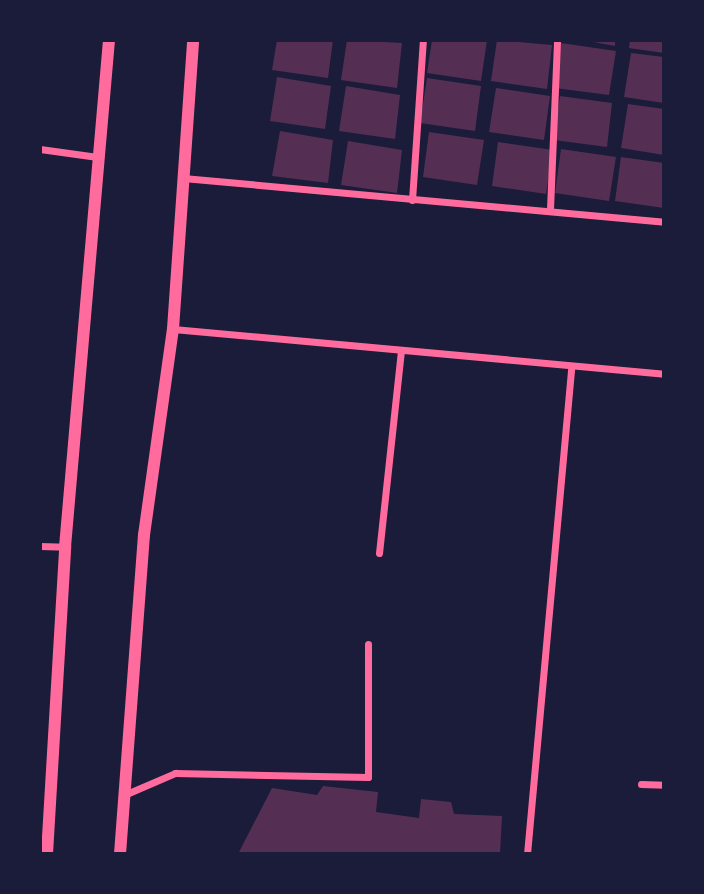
<!DOCTYPE html>
<html>
<head>
<meta charset="utf-8">
<style>
  body { margin:0 }
  #map { position:relative; width:704px; height:894px; overflow:hidden; background:#1b1b3a; font-family:"PT Serif",serif }
  div>[style] { position:absolute }
  [style*='--x'] { left:calc(var(--x)*1px); top:calc(var(--y)*1px); width:calc(var(--w)*1px); rotate:calc(var(--a)*1deg) }
  .building>* { inset:0; background:#542f53 }
  .minor>* { height:7px; margin:-3.5px; padding:0 3.5px; transform-origin:3.5px; border-radius:3.5px; background:#ff6b9d }
  .tertiary>* { height:12px; margin:-6px; padding:0 6px; transform-origin:6px; border-radius:6px; background:#ff6b9d }
  span { translate:-50% -50%; white-space:nowrap; text-align:center; line-height:1.15; -webkit-text-stroke:7px #1b1b3a; paint-order:stroke }
  .frame { position:absolute; inset:0; border:42px solid #1b1b3a; pointer-events:none }
</style>
</head>
<body>
<div id="map">
  <div class="building">
    <div style="clip-path:polygon(277px 40px,333px 40px,328px 78px,272px 70px)"></div>
    <div style="clip-path:polygon(347px 40px,402px 43px,397px 88px,341px 80px)"></div>
    <div style="clip-path:polygon(432px 40px,487px 40px,481px 81px,427px 73px)"></div>
    <div style="clip-path:polygon(497px 40px,552px 45px,547px 89px,491px 81px)"></div>
    <div style="clip-path:polygon(583px 40px,615px 40px,615px 46px)"></div>
    <div style="clip-path:polygon(630px 40px,664px 40px,664px 53px,629px 48px)"></div>
    <div style="clip-path:polygon(561px 43px,616px 51px,609px 95px,555px 88px)"></div>
    <div style="clip-path:polygon(631px 53px,664px 57px,664px 103px,624px 97px)"></div>
    <div style="clip-path:polygon(277px 77px,331px 86px,325px 129px,270px 121px)"></div>
    <div style="clip-path:polygon(427px 78px,481px 86px,475px 131px,420px 123px)"></div>
    <div style="clip-path:polygon(346px 86px,400px 95px,395px 139px,339px 131px)"></div>
    <div style="clip-path:polygon(496px 88px,550px 96px,544px 140px,489px 132px)"></div>
    <div style="clip-path:polygon(560px 96px,612px 103px,607px 147px,554px 140px)"></div>
    <div style="clip-path:polygon(628px 104px,664px 109px,664px 155px,621px 148px)"></div>
    <div style="clip-path:polygon(280px 131px,333px 140px,328px 183px,272px 176px)"></div>
    <div style="clip-path:polygon(429px 132px,484px 140px,477px 185px,423px 177px)"></div>
    <div style="clip-path:polygon(348px 141px,402px 150px,397px 193px,341px 185px)"></div>
    <div style="clip-path:polygon(498px 142px,553px 150px,546px 194px,492px 186px)"></div>
    <div style="clip-path:polygon(561px 149px,616px 157px,609px 201px,555px 193px)"></div>
    <div style="clip-path:polygon(621px 157px,664px 163px,664px 208px,615px 201px)"></div>
    <div style="clip-path:polygon(323px 786px,378px 792px,376px 812px,419px 818px,421px 799px,451px 802px,454px 814px,502px 816px,500px 854px,238px 854px,272px 788px,317px 795px)"></div>
  </div>
  <div class="minor">
    <div style="--x:40;--y:149;--w:58;--a:8"></div>
    <div style="--x:183;--y:178;--w:483;--a:5.2"></div>
    <div style="--x:412;--y:200;--w:160;--a:-86.1"></div>
    <div style="--x:550;--y:209;--w:169;--a:-87.6"></div>
    <div style="--x:173;--y:329;--w:493;--a:5.2"></div>
    <div style="--x:40;--y:546;--w:25;--a:2"></div>
    <div style="--x:379;--y:553;--w:202;--a:-83.8"></div>
    <div style="--x:641;--y:784;--w:23;--a:2"></div>
    <div style="--x:124;--y:795;--w:56;--a:-23.3"></div>
    <div style="--x:175;--y:773;--w:193;--a:1.2"></div>
    <div style="--x:368;--y:777;--w:133;--a:-90"></div>
    <div style="--x:527;--y:854;--w:488;--a:-84.8"></div>
  </div>
  <div class="tertiary">
    <div style="--x:47;--y:854;--w:308;--a:-86.6"></div>
    <div style="--x:65;--y:547;--w:509;--a:-85.04"></div>
    <div style="--x:120;--y:854;--w:320;--a:-85.7"></div>
    <div style="--x:144;--y:535;--w:208;--a:-82"></div>
    <div style="--x:173;--y:329;--w:290;--a:-86"></div>
  </div>
  <div class="frame"></div>
</div>
</body>
</html>
